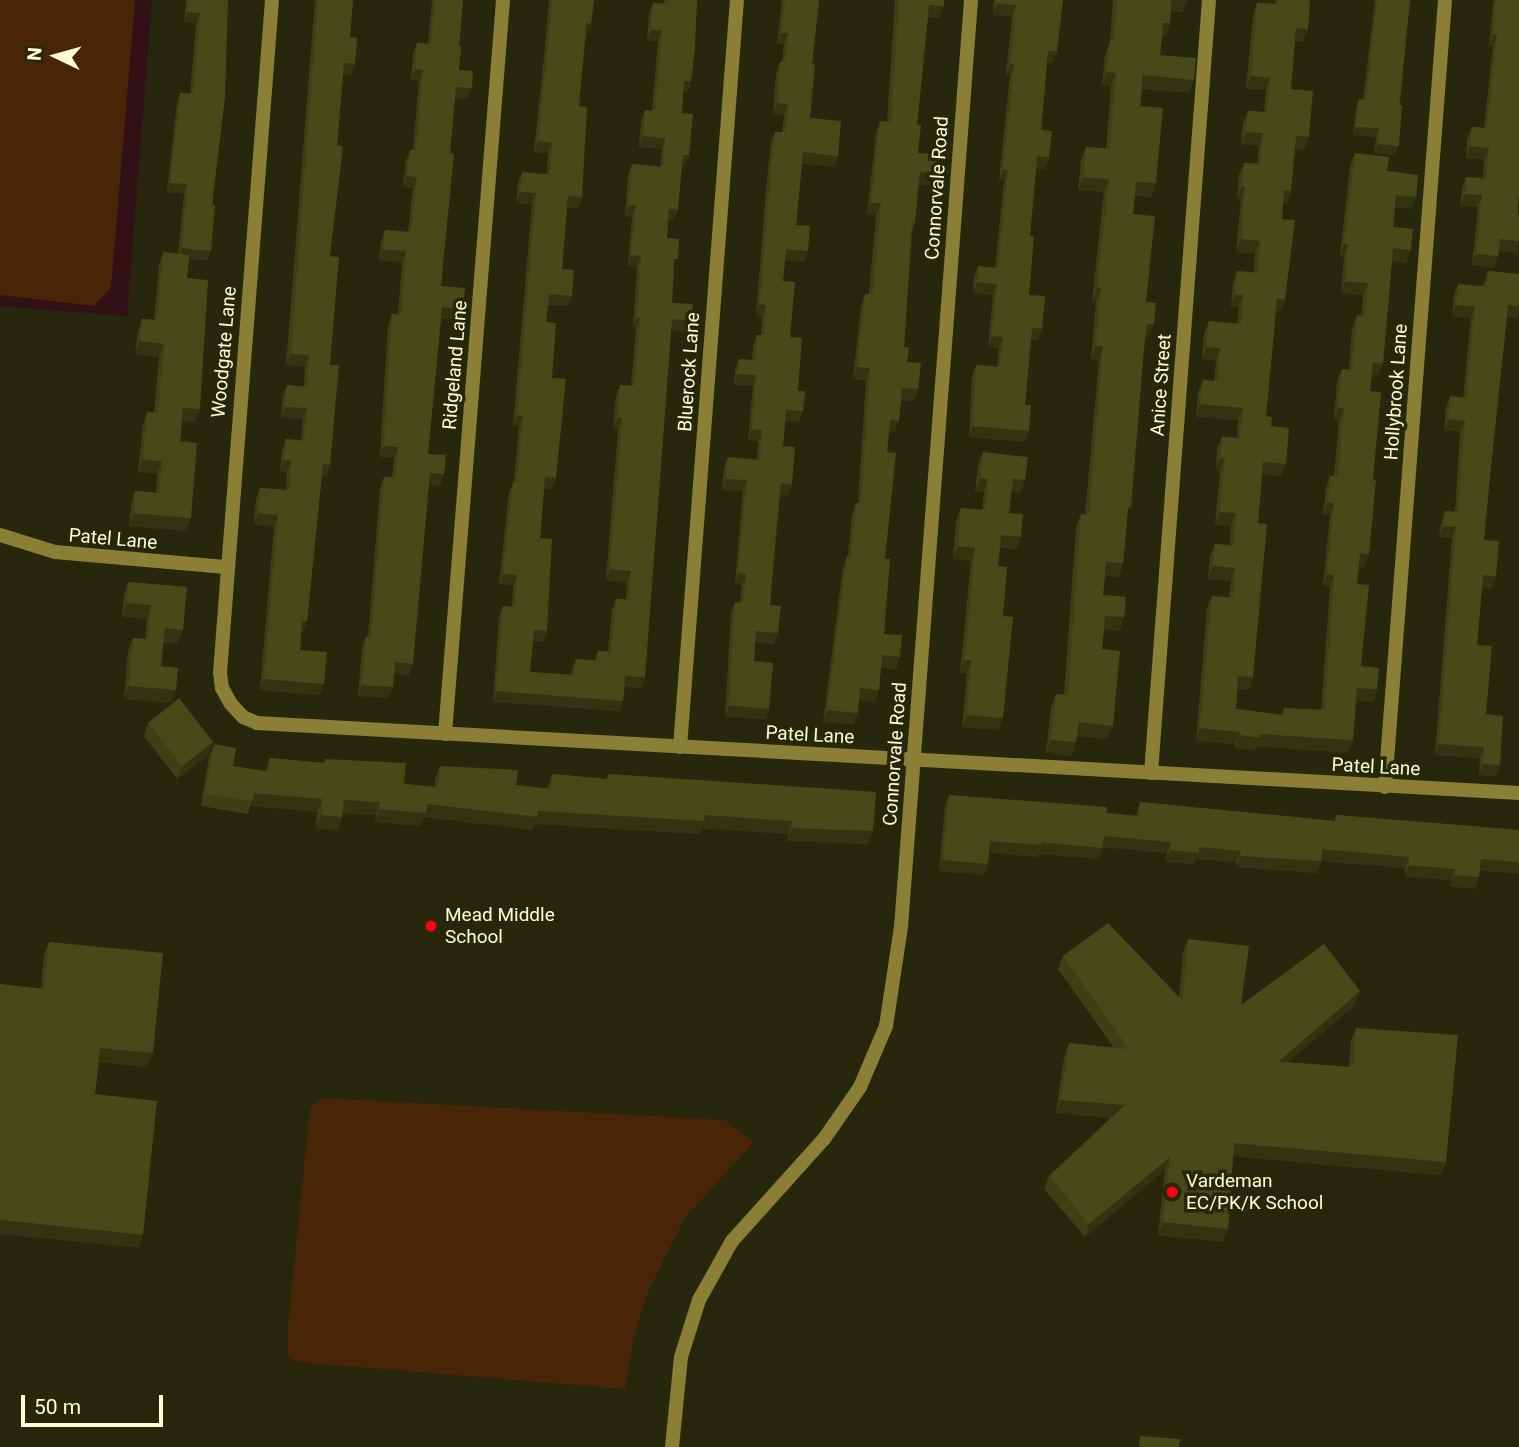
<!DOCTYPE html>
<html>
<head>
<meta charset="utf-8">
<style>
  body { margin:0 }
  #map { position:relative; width:1519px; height:1447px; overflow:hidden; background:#27270d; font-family:Roboto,sans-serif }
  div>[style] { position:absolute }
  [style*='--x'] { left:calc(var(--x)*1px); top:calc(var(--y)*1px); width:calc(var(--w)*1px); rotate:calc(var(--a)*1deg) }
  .green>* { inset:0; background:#311016 }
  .water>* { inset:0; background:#472506 }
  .minor>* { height:14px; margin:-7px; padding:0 7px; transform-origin:7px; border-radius:7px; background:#8a7f34 }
  .wall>* { inset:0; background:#3d3f15 }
  .shaded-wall>* { inset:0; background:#323311 }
  .building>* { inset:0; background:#474918 }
  .dots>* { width:19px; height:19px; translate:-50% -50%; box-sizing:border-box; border:4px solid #27270d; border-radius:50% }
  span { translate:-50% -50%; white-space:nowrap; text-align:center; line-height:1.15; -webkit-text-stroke:7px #27270d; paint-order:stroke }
  .street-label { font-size:19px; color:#fffdd3 }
  .poi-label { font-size:19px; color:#fffdd3 }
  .left { translate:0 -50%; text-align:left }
  .north { position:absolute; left:21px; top:21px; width:70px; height:70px; -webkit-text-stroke:5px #27270d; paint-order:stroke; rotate:275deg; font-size:19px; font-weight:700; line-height:28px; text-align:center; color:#fffdd3 }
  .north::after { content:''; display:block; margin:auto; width:24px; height:32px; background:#fffdd3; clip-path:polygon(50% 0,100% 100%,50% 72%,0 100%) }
  .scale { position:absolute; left:21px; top:1395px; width:142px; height:32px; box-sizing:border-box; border:4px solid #fffdd3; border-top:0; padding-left:9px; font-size:21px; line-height:24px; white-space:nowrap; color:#fffdd3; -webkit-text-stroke:5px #27270d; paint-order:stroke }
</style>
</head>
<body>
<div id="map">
  <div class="green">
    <div style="clip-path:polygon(0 0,152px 0,127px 316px,0 306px)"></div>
  </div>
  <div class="water">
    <div style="clip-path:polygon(0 0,135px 0,111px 287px,94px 306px,0 295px)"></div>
    <div style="clip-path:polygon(324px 1098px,725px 1120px,754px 1142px,685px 1218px,665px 1257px,646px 1297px,634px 1338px,625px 1389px,295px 1362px,288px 1354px,288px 1324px,310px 1107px)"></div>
  </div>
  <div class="minor">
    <div style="--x:272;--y:0;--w:674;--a:94.42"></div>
    <div style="--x:220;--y:672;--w:16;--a:83"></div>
    <div style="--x:222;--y:688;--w:18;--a:61"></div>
    <div style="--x:231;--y:704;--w:18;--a:47"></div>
    <div style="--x:243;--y:717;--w:15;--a:23"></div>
    <div style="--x:257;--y:723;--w:1264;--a:3.17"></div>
    <div style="--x:0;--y:535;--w:58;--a:17.2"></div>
    <div style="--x:55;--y:552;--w:171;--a:5"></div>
    <div style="--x:445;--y:734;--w:736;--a:-85.48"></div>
    <div style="--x:680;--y:747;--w:749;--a:-85.64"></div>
    <div style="--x:1151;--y:773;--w:775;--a:-85.71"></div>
    <div style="--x:1385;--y:787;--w:789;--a:-85.64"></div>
    <div style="--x:672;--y:1447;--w:90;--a:-84.3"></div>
    <div style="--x:681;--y:1357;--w:60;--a:-72.5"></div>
    <div style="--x:699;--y:1300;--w:68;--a:-60.8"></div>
    <div style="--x:732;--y:1241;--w:137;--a:-48"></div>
    <div style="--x:824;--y:1139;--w:63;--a:-55.3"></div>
    <div style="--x:860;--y:1087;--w:66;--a:-66.9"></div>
    <div style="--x:886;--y:1026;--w:100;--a:-81.4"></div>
    <div style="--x:901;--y:927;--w:930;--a:-85.68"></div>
  </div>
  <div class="wall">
    <div style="clip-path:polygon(186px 0,228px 0,208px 260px,189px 259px,187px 278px,195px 422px,182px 421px,180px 441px,191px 518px,186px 531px,129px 526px,131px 504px,135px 491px,156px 493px,157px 474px,138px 472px,143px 425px,147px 412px,154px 413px,159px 357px,135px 354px,138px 331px,142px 319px,154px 320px,159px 265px,163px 252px,178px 254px,184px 194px,167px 192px,177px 102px,180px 93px,190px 94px,196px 23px,184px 22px)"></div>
    <div style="clip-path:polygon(315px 0,353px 0,350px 37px,351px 75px,343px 75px,337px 145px,330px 256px,330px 465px,326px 476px,322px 475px,307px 621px,303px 632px,301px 632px,300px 650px,320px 695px,260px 690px,274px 526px,254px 524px,256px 499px,260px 488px,286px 490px,287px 472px,280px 471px,282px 450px,286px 439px,301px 440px,303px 419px,281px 418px,283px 396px,287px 385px,304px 387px,305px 366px,286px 365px)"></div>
    <div style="clip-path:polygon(432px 0,463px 0,459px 46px,459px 70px,472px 88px,468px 99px,455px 98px,450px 153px,441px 286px,459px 320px,441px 318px,428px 454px,440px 486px,429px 484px,409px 675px,394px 674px,393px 687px,389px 698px,358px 696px,362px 648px,366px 637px,368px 637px,380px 488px,384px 477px,392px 477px,394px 458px,380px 457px,382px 418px,388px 325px,392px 314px,398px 315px,402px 262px,379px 260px,381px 241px,385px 230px,408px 232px,413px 188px,403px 187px,406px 161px,410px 150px,413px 150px,419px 81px,411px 80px,413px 54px,417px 43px,428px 44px)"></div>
    <div style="clip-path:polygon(549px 0,594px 0,587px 34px,586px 34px,579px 106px,582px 197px,578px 208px,567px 207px,562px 269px,572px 296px,568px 306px,548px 305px,546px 322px,552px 378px,556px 478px,552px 489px,544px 488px,540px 538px,547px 631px,543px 642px,533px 641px,530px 672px,571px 675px,572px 669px,576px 659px,595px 660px,598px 651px,608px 651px,612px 609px,616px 599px,626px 599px,627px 582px,606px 580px,618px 429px,613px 428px,616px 396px,620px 385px,631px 386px,636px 328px,633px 328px,637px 267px,628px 266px,632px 217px,625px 216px,628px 175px,632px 164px,660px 167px,662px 149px,639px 147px,641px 121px,645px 110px,652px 111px,658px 41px,647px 40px,649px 14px,653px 3px,664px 4px,664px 0,697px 0,691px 81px,687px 92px,683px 92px,682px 113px,689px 155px,685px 166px,682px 166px,674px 220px,668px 220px,667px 238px,674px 270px,672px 303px,688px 331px,671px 330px,645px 677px,641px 688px,625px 686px,623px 701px,620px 711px,493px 702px,499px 616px,503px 606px,512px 607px,513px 586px,499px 584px,509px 492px,514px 482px,519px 426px,513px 426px,532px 204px,516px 203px,518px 183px,522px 172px,547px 174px,548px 153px,534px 152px,545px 47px)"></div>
    <div style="clip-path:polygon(782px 0,819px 0,812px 64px,810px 118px,838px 156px,834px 166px,802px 164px,796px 225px,808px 251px,804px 262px,785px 260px,783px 281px,798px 391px,803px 411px,799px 422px,785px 421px,783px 446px,792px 484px,788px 495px,780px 495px,770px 605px,774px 644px,755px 642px,754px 661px,769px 709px,765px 719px,725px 716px,731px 613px,735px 602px,740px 603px,742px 585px,735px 584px,743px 491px,722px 490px,724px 468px,728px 457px,757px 460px,758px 441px,748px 440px,753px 386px,734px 385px,735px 370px,739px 359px,752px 360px,753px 346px,757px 335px,761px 335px,762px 316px,756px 315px,767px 179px,771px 142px,775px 132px,782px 132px,784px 115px,773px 114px,776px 73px,780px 62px,782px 62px,784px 44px,777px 44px)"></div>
    <div style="clip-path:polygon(895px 0,944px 0,939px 18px,928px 17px,917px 125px,918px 153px,937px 186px,918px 184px,915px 222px,912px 232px,904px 347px,914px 401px,901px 400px,894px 433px,889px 432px,887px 452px,884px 634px,900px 657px,896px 669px,881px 667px,879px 690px,874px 702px,859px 700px,854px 724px,823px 722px,843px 567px,847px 556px,848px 556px,852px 515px,856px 503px,858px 503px,866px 380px,853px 379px,861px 306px,865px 294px,869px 294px,876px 215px,867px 214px,876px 133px,880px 121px,887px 122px)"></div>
    <div style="clip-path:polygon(994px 0,1063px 0,1053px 63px,1047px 62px,1041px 130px,1049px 157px,1045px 169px,1036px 168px,1030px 236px,1029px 295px,1038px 340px,1031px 340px,1025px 405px,1025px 442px,969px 437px,972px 376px,976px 365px,997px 367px,999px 348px,988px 347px,993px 295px,973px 293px,974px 278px,978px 266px,995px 268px,1004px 181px,999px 181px,1010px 75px,1006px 75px,1012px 16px,993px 15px)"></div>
    <div style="clip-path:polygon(1113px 0,1187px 0,1182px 12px,1171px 11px,1170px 23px,1165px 37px,1162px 37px,1160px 55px,1194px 80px,1189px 93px,1142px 89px,1140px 106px,1152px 197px,1135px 195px,1133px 214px,1146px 302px,1149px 337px,1145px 337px,1123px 563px,1119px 577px,1105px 575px,1103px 595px,1124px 617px,1119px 631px,1104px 629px,1102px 649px,1108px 739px,1077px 736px,1072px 756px,1046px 753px,1051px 707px,1056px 694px,1064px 695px,1076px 528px,1081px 514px,1085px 515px,1099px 360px,1091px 359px,1096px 302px,1092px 301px,1104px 192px,1078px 190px,1081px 160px,1086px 147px,1106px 149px,1111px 86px,1102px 85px,1105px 55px,1110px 41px)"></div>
    <div style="clip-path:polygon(1275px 0,1310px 0,1303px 42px,1295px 41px,1291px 89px,1304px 150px,1295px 149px,1291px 191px,1287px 203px,1283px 203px,1282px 219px,1285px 299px,1280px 311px,1276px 311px,1266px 416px,1271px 426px,1281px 476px,1262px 474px,1258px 523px,1249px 690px,1237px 689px,1236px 709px,1281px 715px,1284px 708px,1321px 710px,1330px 587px,1323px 586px,1330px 515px,1323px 515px,1326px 488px,1330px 476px,1334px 476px,1339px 421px,1334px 420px,1337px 381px,1342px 369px,1349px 370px,1352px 328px,1357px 315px,1361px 316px,1363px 295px,1341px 293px,1344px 256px,1340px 256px,1350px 166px,1355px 153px,1387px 171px,1416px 197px,1411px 209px,1395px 207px,1393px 227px,1411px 250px,1406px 263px,1392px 261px,1383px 363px,1378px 375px,1372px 375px,1370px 391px,1373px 480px,1369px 554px,1364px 567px,1359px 566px,1357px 584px,1361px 666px,1377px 689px,1373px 702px,1356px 700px,1353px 740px,1348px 753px,1257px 746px,1255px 750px,1235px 748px,1235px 744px,1196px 741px,1207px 608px,1212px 596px,1229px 597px,1231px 581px,1208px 579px,1210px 556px,1215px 544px,1230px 545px,1231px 526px,1215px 524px,1220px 471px,1216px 470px,1217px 449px,1222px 437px,1237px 438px,1238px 420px,1196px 417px,1198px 392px,1203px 380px,1214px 381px,1216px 360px,1202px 359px,1204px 333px,1209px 321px,1237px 324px,1239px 307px,1231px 307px,1233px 283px,1237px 271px,1254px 272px,1255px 253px,1236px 252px,1241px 199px,1237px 199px,1239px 175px,1244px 163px,1257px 164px,1259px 146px,1241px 144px,1243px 123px,1248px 111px,1264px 112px,1266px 90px,1246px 89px,1253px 15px,1257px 3px,1275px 4px)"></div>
    <div style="clip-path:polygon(1375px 0,1410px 0,1395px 155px,1374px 153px,1376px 137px,1353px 135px,1356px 108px,1359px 99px,1363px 100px)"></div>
    <div style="clip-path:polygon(1494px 0,1519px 0,1518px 253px,1499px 251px,1494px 268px,1472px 265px,1478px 207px,1460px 205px,1462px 189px,1466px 177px,1483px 178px,1484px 160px,1466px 158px,1467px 139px,1472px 127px,1484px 128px,1493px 46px,1489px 46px,1493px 4px)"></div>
    <div style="clip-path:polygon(1488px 271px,1519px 274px,1519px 313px,1517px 318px,1507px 317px,1490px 475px,1484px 540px,1496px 576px,1492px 588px,1482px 587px,1477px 645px,1486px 714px,1496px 776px,1479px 775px,1480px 758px,1435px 755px,1452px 538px,1439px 537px,1441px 523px,1445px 511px,1455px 512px,1460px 432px,1444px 430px,1446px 408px,1450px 396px,1463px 398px,1471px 318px,1452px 316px,1454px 295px,1458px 284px,1483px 286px)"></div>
    <div style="clip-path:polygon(983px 452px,1021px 493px,1011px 492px,1009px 513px,1017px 549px,1000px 548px,998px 566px,1003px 616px,998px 730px,962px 727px,967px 673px,960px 673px,971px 561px,953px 559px,956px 521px,961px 508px,982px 510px,984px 492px,975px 491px,978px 465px)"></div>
    <div style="clip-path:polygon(128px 582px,187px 587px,178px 643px,163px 642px,161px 666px,171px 703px,124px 699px,128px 651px,133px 638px,145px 639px,147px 619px,122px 617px,124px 595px)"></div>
    <div style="clip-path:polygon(148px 723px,213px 742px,208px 755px,177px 779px,144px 736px)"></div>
    <div style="clip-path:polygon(214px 744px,233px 766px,265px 771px,270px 758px,324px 763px,325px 759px,404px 784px,435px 787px,435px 779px,440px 766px,516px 785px,547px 789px,552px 774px,606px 779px,608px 774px,876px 792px,868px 844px,787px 841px,788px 834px,702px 828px,699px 834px,535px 824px,532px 830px,424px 817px,421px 826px,375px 822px,376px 815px,343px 813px,338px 830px,316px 828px,317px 812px,250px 806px,248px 814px,201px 806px,209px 757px)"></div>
    <div style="clip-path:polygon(949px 795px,1136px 816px,1140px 802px,1334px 821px,1336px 815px,1519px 830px,1519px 874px,1480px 870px,1479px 877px,1475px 889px,1450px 886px,1451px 880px,1405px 876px,1405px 868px,1321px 861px,1317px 873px,1236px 867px,1236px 862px,1196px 859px,1194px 864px,1166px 862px,1167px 853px,1103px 847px,1099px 859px,1038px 854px,1037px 857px,989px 852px,988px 864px,984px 875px,939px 871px,945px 806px)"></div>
    <div style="clip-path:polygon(1188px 939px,1241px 1005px,1355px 1005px,1288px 1062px,1349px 1067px,1351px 1041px,1356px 1028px,1446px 1162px,1441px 1175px,1233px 1156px,1223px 1242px,1158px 1235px,1165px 1170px,1085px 1237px,1044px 1189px,1049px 1176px,1111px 1118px,1056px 1113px,1064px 1057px,1069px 1043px,1114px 1048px,1058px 969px,1063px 956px,1179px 997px,1183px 953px)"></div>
    <div style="clip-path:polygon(49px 942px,148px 1067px,99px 1062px,95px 1094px,139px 1248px,41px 988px,44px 955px)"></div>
  </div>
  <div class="shaded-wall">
    <div style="clip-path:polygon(1171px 0,1187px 0,1182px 12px,1167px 11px)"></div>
    <div style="clip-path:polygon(997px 3px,1016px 5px,1012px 16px,993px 15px)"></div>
    <div style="clip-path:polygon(929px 5px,944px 6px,939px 18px,925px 17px)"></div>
    <div style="clip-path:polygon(187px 12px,200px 13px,196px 23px,184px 22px)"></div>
    <div style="clip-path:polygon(586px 23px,591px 24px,587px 34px,583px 34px)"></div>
    <div style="clip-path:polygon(1163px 23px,1170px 23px,1165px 37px,1158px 36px)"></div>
    <div style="clip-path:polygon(1296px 28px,1308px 29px,1303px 42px,1291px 41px)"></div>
    <div style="clip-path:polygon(651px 30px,662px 30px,658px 41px,647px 40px)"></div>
    <div style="clip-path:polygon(781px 33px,788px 33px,784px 44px,777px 44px)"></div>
    <div style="clip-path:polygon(1493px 34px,1497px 35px,1493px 46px,1489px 46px)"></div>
    <div style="clip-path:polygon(1048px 51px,1057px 51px,1053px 63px,1044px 62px)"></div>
    <div style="clip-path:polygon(344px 63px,355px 64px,351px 75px,340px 74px)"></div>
    <div style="clip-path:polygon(1011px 64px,1014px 64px,1010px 75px,1006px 75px)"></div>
    <div style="clip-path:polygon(415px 69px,423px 70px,419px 81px,411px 80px)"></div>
    <div style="clip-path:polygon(1107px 72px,1116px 73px,1111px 86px,1102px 85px)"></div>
    <div style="clip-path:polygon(1143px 75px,1194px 80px,1189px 93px,1138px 88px)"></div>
    <div style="clip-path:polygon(1251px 76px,1270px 78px,1266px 90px,1246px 89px)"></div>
    <div style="clip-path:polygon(684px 81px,691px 81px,687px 92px,680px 91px)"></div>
    <div style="clip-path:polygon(456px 87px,472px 88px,468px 99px,452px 98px)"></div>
    <div style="clip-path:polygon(777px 103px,788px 104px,784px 115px,773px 114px)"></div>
    <div style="clip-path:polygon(1356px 127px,1379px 128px,1376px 137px,1353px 135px)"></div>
    <div style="clip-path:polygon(1246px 132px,1263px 133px,1259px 146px,1241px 144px)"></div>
    <div style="clip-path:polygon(643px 136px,665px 138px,662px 149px,639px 147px)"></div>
    <div style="clip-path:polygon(1296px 136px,1309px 137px,1304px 150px,1292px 149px)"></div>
    <div style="clip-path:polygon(538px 141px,552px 143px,548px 153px,534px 152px)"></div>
    <div style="clip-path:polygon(1378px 144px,1399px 146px,1395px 155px,1374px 153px)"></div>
    <div style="clip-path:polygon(1470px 146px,1489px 148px,1484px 160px,1466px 158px)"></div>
    <div style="clip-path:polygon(803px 152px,838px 156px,834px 166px,799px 163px)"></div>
    <div style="clip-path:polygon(683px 155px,689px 155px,685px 166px,679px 165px)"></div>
    <div style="clip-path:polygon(1037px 156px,1049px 157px,1045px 169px,1033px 168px)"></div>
    <div style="clip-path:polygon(1003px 170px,1008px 170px,1004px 181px,999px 181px)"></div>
    <div style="clip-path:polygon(920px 172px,941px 174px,937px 186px,915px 184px)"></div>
    <div style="clip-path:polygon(407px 176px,417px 177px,413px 188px,403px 187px)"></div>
    <div style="clip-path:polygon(1083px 177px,1109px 179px,1104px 192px,1078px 190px)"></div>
    <div style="clip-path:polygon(1136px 182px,1156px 183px,1152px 197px,1131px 195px)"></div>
    <div style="clip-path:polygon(170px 183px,187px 184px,184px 194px,167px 192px)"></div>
    <div style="clip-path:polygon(1242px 186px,1245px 187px,1241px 199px,1237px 199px)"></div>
    <div style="clip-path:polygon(1284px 190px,1291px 191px,1287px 203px,1280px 202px)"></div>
    <div style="clip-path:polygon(520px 192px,536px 193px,532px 204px,516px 203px)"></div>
    <div style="clip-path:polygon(1465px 194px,1482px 195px,1478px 207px,1460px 205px)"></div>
    <div style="clip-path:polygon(1396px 195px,1416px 197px,1411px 209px,1391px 207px)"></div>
    <div style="clip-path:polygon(568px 196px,582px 197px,578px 208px,564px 207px)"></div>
    <div style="clip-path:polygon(871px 203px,881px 203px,876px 215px,867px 214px)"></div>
    <div style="clip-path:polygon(629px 205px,636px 206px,632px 217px,625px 216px)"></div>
    <div style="clip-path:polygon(669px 209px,678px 210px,674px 220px,665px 220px)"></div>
    <div style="clip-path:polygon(1241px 239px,1260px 241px,1255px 253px,1236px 252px)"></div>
    <div style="clip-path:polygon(1500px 239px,1519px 241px,1518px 253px,1496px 251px)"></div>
    <div style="clip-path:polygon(1344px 243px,1348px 244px,1344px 256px,1340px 256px)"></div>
    <div style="clip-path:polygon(182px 248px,211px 251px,208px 260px,178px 258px)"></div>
    <div style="clip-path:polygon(1393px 248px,1411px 250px,1406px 263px,1388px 261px)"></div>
    <div style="clip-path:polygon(383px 249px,406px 251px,402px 262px,379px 260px)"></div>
    <div style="clip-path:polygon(786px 249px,808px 251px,804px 262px,782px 260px)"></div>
    <div style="clip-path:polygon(1476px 254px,1498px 256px,1494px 268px,1472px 265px)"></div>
    <div style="clip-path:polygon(631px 255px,641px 256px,637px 267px,628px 266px)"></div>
    <div style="clip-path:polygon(1345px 281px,1368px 283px,1363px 295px,1341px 293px)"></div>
    <div style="clip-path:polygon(977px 282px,997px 284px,993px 295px,973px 293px)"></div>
    <div style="clip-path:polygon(1097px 288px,1101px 288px,1096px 302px,1092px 301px)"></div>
    <div style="clip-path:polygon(549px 294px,572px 296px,568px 306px,545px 304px)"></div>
    <div style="clip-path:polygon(1235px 294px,1243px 295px,1239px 307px,1231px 307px)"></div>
    <div style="clip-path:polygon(1277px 298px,1285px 299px,1280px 311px,1272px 310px)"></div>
    <div style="clip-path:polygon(760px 304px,766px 305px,762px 316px,756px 315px)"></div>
    <div style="clip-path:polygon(1456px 305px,1475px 306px,1471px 318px,1452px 316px)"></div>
    <div style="clip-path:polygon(1508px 305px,1519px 306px,1519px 313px,1517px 318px,1504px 317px)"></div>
    <div style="clip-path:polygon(442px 307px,463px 309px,459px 320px,438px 318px)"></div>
    <div style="clip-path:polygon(637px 317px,640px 318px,636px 328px,633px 328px)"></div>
    <div style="clip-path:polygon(672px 319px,692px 321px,688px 331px,668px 330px)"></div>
    <div style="clip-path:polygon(1147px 324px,1154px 324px,1149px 337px,1142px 337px)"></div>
    <div style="clip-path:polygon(1032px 328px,1042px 329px,1038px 340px,1028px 339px)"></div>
    <div style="clip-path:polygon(992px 336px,1003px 337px,999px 348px,988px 347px)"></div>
    <div style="clip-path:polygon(140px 341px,164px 344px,159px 357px,135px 354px)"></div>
    <div style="clip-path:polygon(1096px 346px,1103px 346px,1099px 360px,1091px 359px)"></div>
    <div style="clip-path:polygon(1206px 347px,1220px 348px,1216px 360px,1202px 359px)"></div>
    <div style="clip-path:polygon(291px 354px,309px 355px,305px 366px,286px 365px)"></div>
    <div style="clip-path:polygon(1373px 362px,1383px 363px,1378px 375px,1368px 374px)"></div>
    <div style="clip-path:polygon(857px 367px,870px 368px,866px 380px,853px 379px)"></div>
    <div style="clip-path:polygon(738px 374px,756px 375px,753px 386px,734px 385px)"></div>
    <div style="clip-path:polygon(902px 388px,918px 389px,914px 401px,897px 399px)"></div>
    <div style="clip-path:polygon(1200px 404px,1243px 408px,1238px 420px,1196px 417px)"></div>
    <div style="clip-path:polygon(285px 407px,307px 408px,303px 419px,281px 418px)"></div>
    <div style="clip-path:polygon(183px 408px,200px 409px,195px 422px,178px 420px)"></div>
    <div style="clip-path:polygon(1338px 408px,1344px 408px,1339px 421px,1334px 420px)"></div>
    <div style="clip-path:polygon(786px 410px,803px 411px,799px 422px,782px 421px)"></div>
    <div style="clip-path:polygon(517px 415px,523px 416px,519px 426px,513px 426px)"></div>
    <div style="clip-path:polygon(617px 418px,622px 418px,618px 429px,613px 428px)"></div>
    <div style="clip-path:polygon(1448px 419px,1465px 421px,1460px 432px,1444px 430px)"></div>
    <div style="clip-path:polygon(890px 420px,899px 421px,894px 433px,886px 432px)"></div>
    <div style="clip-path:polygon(973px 426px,1029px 431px,1025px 442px,969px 437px)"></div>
    <div style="clip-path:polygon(752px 429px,762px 430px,758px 441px,748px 440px)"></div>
    <div style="clip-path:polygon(384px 446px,398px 447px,394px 458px,380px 457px)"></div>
    <div style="clip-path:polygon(1220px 458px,1225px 458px,1220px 471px,1216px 470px)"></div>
    <div style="clip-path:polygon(143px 460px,162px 461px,157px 474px,138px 472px)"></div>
    <div style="clip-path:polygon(284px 460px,291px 461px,287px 472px,280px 471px)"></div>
    <div style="clip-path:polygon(1263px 462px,1286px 464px,1281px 476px,1259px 474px)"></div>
    <div style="clip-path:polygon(323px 464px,330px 465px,326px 476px,319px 475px)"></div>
    <div style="clip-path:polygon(430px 473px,444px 474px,440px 486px,425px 484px)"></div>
    <div style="clip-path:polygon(545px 477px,556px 478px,552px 489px,541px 488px)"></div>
    <div style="clip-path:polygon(980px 478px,988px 479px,984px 492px,975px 491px)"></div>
    <div style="clip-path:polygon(726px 479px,747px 480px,743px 491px,722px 490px)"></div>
    <div style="clip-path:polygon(1013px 479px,1025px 480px,1021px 493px,1008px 492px)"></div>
    <div style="clip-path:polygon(781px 483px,792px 484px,788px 495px,777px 494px)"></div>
    <div style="clip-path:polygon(1328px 502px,1334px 503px,1330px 515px,1323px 515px)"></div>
    <div style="clip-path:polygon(1220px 512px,1236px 513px,1231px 526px,1215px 524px)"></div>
    <div style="clip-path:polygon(134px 513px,191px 518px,186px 531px,129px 526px)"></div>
    <div style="clip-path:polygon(258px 513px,278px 515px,274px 526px,254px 524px)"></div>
    <div style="clip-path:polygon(1443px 526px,1456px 527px,1452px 538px,1439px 537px)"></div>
    <div style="clip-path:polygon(1001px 535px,1021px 537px,1017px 549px,996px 547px)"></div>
    <div style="clip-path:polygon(958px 546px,975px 548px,971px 561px,953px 559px)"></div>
    <div style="clip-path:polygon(1360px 553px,1369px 554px,1364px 567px,1355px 566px)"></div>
    <div style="clip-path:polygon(1106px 562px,1123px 563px,1119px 577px,1101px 575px)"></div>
    <div style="clip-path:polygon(1213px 566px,1235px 568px,1231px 581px,1208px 579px)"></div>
    <div style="clip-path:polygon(610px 569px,631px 571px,627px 582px,606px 580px)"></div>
    <div style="clip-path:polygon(738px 573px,746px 574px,742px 585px,735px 584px)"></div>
    <div style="clip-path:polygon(503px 574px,517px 575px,513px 586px,499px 584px)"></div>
    <div style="clip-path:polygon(1327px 574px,1334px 575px,1330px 587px,1323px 586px)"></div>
    <div style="clip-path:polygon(1483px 575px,1496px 576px,1492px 588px,1479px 587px)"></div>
    <div style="clip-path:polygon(127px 603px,151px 605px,147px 619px,122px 617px)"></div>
    <div style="clip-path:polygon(1105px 616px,1124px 617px,1119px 631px,1100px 629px)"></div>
    <div style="clip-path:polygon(302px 621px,307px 621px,303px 632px,298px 632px)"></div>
    <div style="clip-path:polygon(165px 628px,183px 630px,178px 643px,160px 641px)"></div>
    <div style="clip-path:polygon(534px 630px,547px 631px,543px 642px,530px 641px)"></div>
    <div style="clip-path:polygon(756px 631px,778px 633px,774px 644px,752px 642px)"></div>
    <div style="clip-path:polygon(882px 655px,900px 657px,896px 669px,877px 667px)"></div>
    <div style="clip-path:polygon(965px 660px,971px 660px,967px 673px,960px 673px)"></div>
    <div style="clip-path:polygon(395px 662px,413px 664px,409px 675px,391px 673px)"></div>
    <div style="clip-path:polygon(625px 676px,645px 677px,641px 688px,621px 686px)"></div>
    <div style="clip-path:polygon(1238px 676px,1253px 677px,1249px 690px,1234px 688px)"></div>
    <div style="clip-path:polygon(264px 679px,324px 684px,320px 695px,260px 690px)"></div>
    <div style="clip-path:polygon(362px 685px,393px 687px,389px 698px,358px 696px)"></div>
    <div style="clip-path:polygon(129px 686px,176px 690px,171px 703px,124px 699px)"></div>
    <div style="clip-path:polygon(860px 688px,879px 690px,874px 702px,856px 700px)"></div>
    <div style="clip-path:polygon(1357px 688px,1377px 689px,1373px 702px,1353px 700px)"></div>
    <div style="clip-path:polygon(496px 691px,623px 701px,620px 711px,493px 702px)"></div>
    <div style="clip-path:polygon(729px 705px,769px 709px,765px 719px,725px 716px)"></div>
    <div style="clip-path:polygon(827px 710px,858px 713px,854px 724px,823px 722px)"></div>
    <div style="clip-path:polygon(967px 715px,1003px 718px,998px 730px,962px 727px)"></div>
    <div style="clip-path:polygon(1079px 722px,1113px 726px,1108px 739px,1074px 736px)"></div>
    <div style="clip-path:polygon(1200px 728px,1240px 732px,1235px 744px,1196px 741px)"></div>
    <div style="clip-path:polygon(1260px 734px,1353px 740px,1348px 753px,1257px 746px,1255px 750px,1235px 748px,1240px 735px)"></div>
    <div style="clip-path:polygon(1051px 740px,1076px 742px,1072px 756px,1046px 753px)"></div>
    <div style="clip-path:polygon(213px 742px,208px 755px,177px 779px,182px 766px)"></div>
    <div style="clip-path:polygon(1439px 744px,1484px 747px,1480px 758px,1435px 755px)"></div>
    <div style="clip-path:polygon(1483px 764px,1500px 765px,1496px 776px,1479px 775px)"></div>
    <div style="clip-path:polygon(254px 793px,322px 799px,317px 812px,250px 806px)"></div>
    <div style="clip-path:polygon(344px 800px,380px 802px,376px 815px,339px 813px)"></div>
    <div style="clip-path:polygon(427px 804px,538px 811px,705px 815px,792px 821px,788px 834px,702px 828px,699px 834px,535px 824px,532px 830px,424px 817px,421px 826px,375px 822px,380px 809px)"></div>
    <div style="clip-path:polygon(321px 815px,342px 817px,338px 830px,316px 828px)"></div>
    <div style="clip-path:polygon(792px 828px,873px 831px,868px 844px,787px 841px)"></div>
    <div style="clip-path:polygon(1104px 836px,1171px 842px,1167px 853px,1100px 847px)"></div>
    <div style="clip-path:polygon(990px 841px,1041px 842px,1103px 848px,1099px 859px,1038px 854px,1037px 857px,986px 852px)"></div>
    <div style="clip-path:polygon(1199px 847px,1241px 851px,1236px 862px,1196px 859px,1194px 864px,1166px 862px,1170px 850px)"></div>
    <div style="clip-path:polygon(1322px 849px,1409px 857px,1405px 868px,1318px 860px)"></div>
    <div style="clip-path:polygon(1240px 856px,1321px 861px,1317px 873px,1236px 867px)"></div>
    <div style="clip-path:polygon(1481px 859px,1519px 862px,1519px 874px,1477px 870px)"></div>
    <div style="clip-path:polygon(943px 860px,988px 864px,984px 875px,939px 871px)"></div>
    <div style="clip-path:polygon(1409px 865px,1455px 869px,1451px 880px,1405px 876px)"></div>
    <div style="clip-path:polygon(1454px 875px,1479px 877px,1475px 889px,1450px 886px)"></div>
    <div style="clip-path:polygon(1360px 991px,1355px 1005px,1273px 1075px,1278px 1062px)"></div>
    <div style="clip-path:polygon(100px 1048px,153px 1053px,148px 1067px,95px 1061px)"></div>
    <div style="clip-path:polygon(1061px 1100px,1125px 1105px,1120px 1119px,1056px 1113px)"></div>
    <div style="clip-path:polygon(1234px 1143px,1446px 1162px,1441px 1175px,1229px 1156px)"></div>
    <div style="clip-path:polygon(1170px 1157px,1165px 1170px,1085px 1237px,1089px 1224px)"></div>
    <div style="clip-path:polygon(0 1220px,143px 1235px,139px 1248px,0 1234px)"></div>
    <div style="clip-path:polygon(1163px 1222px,1228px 1229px,1223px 1242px,1158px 1235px)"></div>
  </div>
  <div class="building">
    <div style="clip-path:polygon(188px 0,228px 0,225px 97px,212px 205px,215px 205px,211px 251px,182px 248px,187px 184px,170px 183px,180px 93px,193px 94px,200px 13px,187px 12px)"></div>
    <div style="clip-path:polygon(318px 0,353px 0,350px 37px,357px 38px,355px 64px,344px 63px,337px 145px,343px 146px,330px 256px,339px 257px,330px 365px,339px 365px,330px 465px,323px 464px,307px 621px,302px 621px,300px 650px,327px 652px,324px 684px,264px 679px,278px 515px,258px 513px,260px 488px,289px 490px,291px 461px,284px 460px,286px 439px,304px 441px,307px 408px,285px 407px,287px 385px,307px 387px,309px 355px,291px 354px)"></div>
    <div style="clip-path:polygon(435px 0,463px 0,459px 46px,461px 47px,459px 70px,473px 71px,472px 88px,456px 87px,450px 153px,454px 154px,441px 286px,465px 288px,463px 309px,442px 307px,428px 454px,446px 455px,444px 474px,430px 473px,413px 664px,395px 662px,393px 687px,362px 685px,366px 637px,371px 637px,384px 477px,395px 478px,398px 447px,384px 446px,386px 407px,392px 314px,401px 315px,406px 251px,383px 249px,385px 230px,411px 232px,417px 177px,407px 176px,410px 150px,416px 150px,423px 70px,415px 69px,417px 43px,431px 44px)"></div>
    <div style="clip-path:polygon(552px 0,594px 0,591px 24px,586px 23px,579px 106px,587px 107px,582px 197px,568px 196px,562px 269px,574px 270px,572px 296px,549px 294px,546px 322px,556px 323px,552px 378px,566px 379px,556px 478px,545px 477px,540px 538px,552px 539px,547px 631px,534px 630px,530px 672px,574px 675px,576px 659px,597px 661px,598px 651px,611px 652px,616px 599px,629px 600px,631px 571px,610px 569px,622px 418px,617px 418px,620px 385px,634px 386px,640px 318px,637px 317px,641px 256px,631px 255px,636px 206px,629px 205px,632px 164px,663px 167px,665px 138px,643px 136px,645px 110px,655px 111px,662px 30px,651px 30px,653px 3px,667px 4px,667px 0,697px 0,695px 48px,691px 81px,684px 81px,682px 113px,693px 114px,689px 155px,683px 155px,678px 210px,669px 209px,667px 238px,679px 239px,678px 259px,674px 259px,672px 303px,693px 304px,692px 321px,672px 319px,645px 677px,625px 676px,623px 701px,496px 691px,503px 606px,515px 607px,517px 575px,503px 574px,513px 481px,517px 482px,523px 416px,517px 415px,536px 193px,520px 192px,522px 172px,550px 175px,552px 143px,538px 141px,549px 36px)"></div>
    <div style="clip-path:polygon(785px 0,819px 0,812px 64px,815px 65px,810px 118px,841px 121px,838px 156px,803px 152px,796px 225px,810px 226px,808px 251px,786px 249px,783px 281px,795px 282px,790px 337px,802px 338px,798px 391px,805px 391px,803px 411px,786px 410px,783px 446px,795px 447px,792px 484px,781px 483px,775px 540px,770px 605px,781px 606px,778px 633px,756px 631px,754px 661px,773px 663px,769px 709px,729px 705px,735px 602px,743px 603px,746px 574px,738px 573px,747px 480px,726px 479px,728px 457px,760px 460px,762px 430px,752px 429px,756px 375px,738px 374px,739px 359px,755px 360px,757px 335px,764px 335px,766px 305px,760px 304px,771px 168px,775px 132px,785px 132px,788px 104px,777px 103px,780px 62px,785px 62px,788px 33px,781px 33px)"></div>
    <div style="clip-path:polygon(899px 0,944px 0,944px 6px,929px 5px,917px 125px,921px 125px,918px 153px,943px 155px,941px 174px,920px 172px,915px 222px,912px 222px,904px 347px,909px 347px,907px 362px,921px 363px,918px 389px,902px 388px,899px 421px,890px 420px,887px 452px,896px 453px,885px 559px,890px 559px,884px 634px,902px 635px,900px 657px,882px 655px,879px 690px,860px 688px,858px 713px,827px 710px,847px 556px,851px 556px,856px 503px,861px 504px,870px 368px,857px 367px,865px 294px,873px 294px,881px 203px,871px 203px,880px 121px,891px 122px)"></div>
    <div style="clip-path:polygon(997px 0,1063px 0,1057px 51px,1048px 51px,1041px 130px,1052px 131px,1049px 157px,1037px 156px,1030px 236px,1034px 237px,1029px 295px,1045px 296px,1042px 329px,1032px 328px,1025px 405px,1031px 405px,1029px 431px,973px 426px,976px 365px,1000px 367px,1003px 337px,992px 336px,997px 284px,977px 282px,978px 266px,998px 268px,1008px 170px,1003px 170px,1014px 64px,1011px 64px,1016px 5px,997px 3px)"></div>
    <div style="clip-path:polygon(1117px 0,1171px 0,1170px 23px,1163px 23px,1160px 55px,1196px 58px,1194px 80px,1143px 75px,1140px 106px,1163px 108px,1156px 183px,1136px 182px,1133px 214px,1155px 216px,1146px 302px,1156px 303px,1154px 324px,1147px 324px,1144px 349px,1131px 508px,1128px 507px,1123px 563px,1106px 562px,1103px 595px,1126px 597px,1124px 617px,1105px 616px,1102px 649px,1120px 651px,1113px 726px,1079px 722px,1076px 742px,1051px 740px,1056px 694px,1068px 695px,1081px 514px,1089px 515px,1103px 346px,1096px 346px,1101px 288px,1097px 288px,1109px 179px,1083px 177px,1086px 147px,1110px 149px,1116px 73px,1107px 72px,1110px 41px,1114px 42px)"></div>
    <div style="clip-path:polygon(1279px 0,1310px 0,1308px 29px,1296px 28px,1291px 89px,1313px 91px,1309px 137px,1296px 136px,1291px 191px,1284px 190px,1282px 219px,1295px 220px,1285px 299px,1277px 298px,1266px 416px,1272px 417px,1271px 426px,1289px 428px,1286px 464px,1263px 462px,1258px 523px,1267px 524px,1253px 677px,1238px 676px,1236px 709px,1283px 715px,1284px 708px,1325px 710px,1334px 575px,1327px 574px,1334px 503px,1328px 502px,1330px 476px,1338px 477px,1344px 408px,1338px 408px,1342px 369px,1352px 370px,1357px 315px,1365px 316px,1368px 283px,1345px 281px,1348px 244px,1344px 243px,1355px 153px,1389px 157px,1387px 171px,1418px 175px,1416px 197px,1396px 195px,1393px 227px,1413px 229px,1411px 250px,1393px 248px,1383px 363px,1373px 362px,1370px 391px,1381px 392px,1373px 480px,1376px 480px,1369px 554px,1360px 553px,1357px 584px,1369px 585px,1361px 666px,1379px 668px,1377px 689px,1357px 688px,1353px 740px,1260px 734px,1260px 738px,1240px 735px,1240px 732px,1200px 728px,1212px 596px,1233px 598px,1235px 568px,1213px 566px,1215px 544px,1233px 546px,1236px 513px,1220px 512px,1225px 458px,1220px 458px,1222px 437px,1240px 438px,1243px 408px,1200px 404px,1203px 380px,1218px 381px,1220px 348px,1206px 347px,1209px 321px,1241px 324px,1243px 295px,1235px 294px,1237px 271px,1257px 273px,1260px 241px,1241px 239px,1245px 187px,1242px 186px,1244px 163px,1260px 164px,1263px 133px,1246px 132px,1248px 111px,1267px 112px,1270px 78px,1251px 76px,1257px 3px,1278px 4px)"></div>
    <div style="clip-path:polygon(1377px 0,1410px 0,1399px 105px,1402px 105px,1399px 146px,1378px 144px,1379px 128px,1356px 127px,1359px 99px,1366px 100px)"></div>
    <div style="clip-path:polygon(1496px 0,1519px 0,1519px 195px,1517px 214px,1519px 214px,1519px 241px,1500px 239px,1498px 256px,1476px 254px,1482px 195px,1465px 194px,1466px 177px,1486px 179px,1489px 148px,1470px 146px,1472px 127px,1487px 128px,1497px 35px,1493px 34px)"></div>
    <div style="clip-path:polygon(163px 252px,189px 255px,187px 278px,208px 280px,200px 409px,183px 408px,180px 441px,197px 443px,191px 518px,134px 513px,135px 491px,159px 493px,162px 461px,143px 460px,147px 412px,158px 413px,164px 344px,140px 341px,142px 319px,157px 320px)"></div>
    <div style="clip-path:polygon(1488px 271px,1519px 274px,1519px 306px,1508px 305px,1490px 475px,1484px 540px,1499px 541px,1496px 576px,1483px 575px,1477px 645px,1492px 646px,1486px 714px,1503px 716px,1500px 765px,1483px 764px,1484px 747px,1439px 744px,1456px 527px,1443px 526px,1445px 511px,1458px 512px,1465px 421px,1448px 419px,1450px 396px,1466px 398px,1475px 306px,1456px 305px,1458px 284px,1486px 287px)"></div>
    <div style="clip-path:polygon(983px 452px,1028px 457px,1025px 480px,1013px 479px,1009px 513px,1023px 514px,1021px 537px,1001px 535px,998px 566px,1007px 567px,1003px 616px,1013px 617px,1003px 718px,967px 715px,971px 660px,965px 660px,975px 548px,958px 546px,961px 508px,985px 510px,988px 479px,980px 478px)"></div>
    <div style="clip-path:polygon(128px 582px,187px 587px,183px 630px,165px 628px,161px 666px,178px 668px,176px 690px,129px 686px,133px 638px,148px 639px,151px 605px,127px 603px)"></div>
    <div style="clip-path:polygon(179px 698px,213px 742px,182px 766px,148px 723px)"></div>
    <div style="clip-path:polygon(214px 744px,236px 748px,233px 766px,268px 772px,270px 758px,325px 763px,325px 759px,406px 763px,404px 784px,438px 787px,440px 766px,518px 770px,516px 785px,551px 789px,552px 774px,608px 779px,608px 774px,876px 792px,873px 831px,792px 828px,792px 821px,705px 815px,704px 821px,538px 811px,537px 817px,427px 804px,426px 813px,380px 809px,380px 802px,344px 800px,342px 817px,321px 815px,322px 799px,254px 793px,252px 801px,205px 793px)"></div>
    <div style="clip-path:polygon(949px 795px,1107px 807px,1106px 813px,1139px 816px,1140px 802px,1336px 821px,1336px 815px,1519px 830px,1519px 862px,1481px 859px,1479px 877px,1454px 875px,1455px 869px,1409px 865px,1409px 857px,1322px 849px,1321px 861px,1240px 856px,1241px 851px,1199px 847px,1199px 853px,1170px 850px,1171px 842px,1104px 836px,1103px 848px,1041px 842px,1041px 845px,990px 841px,988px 864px,943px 860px)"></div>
    <div style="clip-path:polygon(1108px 923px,1183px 1001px,1188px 939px,1249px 946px,1241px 1005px,1324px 944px,1360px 991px,1278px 1062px,1353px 1067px,1356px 1028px,1458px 1035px,1446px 1162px,1234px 1143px,1228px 1229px,1163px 1222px,1170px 1157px,1089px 1224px,1049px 1176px,1125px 1105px,1061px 1100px,1069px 1043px,1129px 1049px,1063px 956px)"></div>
    <div style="clip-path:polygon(49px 942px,163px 953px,153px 1053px,100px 1048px,95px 1094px,157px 1101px,143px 1235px,0 1220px,0 984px,44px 989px)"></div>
    <div style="clip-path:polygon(1140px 1436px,1180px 1439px,1179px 1447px,1139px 1447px)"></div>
  </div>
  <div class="dots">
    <div style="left:431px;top:926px;background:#fe000f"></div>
    <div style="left:1172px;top:1192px;background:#fe000f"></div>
  </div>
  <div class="street-label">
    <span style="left:937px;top:188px;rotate:-86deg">Connorvale Road</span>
    <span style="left:224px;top:352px;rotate:-85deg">Woodgate Lane</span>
    <span style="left:455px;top:365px;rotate:-85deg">Ridgeland Lane</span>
    <span style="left:689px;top:372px;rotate:-86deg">Bluerock Lane</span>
    <span style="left:1161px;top:385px;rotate:-86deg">Anice Street</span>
    <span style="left:1396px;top:392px;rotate:-86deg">Hollybrook Lane</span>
    <span style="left:113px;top:539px;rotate:5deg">Patel Lane</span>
    <span style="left:810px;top:735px;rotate:3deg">Patel Lane</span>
    <span style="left:895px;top:754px;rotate:-86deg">Connorvale Road</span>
    <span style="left:1376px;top:767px;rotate:3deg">Patel Lane</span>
  </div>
  <div class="poi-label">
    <span class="left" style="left:445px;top:926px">Mead Middle<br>School</span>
    <span class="left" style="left:1186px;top:1192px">Vardeman<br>EC/PK/K School</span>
  </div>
  <div class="north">N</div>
  <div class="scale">50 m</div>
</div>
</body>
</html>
